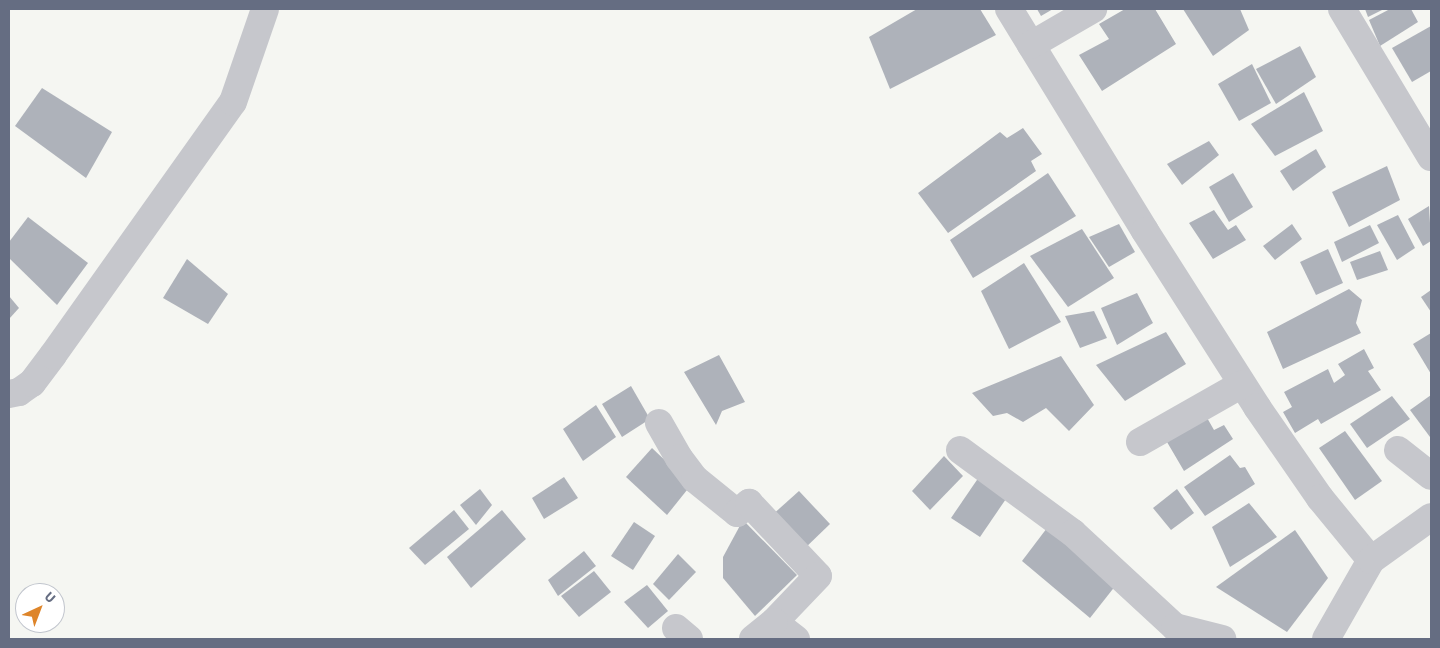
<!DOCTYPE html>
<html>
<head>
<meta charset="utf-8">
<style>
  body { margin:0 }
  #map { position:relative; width:1440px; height:648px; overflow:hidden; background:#f5f6f2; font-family:"Source Sans 3",sans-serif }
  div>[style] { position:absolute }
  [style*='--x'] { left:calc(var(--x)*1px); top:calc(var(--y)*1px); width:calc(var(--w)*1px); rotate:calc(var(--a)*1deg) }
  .building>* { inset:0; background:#aeb2ba }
  .street>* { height:28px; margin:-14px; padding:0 14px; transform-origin:14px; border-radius:14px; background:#c6c7cc }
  span { translate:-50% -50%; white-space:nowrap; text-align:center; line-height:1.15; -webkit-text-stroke:5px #fff; paint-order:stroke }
  .frame { position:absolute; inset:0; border:10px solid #656d82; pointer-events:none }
  .north { position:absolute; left:15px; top:583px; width:50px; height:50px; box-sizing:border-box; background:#fff; border:1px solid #c1c5cd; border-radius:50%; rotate:43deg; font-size:14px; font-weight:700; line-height:20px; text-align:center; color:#656d82 }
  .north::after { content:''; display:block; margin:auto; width:18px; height:22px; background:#de852a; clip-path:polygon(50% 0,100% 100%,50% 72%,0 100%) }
</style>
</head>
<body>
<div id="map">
  <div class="building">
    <div style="clip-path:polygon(917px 9px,980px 9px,996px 35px,890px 89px,869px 37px)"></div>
    <div style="clip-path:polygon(1037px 9px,1053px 9px,1041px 16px)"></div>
    <div style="clip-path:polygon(1125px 9px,1155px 9px,1176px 44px,1102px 91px,1079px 55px,1109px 39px,1099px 24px)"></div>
    <div style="clip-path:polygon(1183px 9px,1240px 9px,1249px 30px,1213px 56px)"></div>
    <div style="clip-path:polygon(1365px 9px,1384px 9px,1368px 17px)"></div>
    <div style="clip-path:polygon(1390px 9px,1411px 9px,1418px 22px,1380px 46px,1369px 20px)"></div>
    <div style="clip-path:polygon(1431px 26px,1431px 71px,1412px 82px,1392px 48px)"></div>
    <div style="clip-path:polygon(1300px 46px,1316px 77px,1276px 104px,1256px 69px)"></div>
    <div style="clip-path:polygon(1252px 64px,1271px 103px,1239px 121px,1218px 84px)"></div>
    <div style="clip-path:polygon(42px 88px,112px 132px,86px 178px,15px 126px)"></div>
    <div style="clip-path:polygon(1304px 92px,1323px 131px,1275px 156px,1251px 124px)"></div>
    <div style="clip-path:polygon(1023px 128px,1042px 154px,1031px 161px,1036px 171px,948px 233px,918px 193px,1000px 132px,1007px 138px)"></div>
    <div style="clip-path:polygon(1209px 141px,1219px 155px,1182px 185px,1167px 164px)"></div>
    <div style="clip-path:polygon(1316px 149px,1326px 167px,1293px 191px,1280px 171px)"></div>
    <div style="clip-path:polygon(1387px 166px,1400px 200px,1349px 227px,1332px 192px)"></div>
    <div style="clip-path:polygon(1048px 173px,1076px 216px,973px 278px,950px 240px)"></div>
    <div style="clip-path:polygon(1233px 173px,1253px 207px,1229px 222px,1209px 187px)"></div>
    <div style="clip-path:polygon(1429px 206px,1431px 241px,1423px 246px,1408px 219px)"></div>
    <div style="clip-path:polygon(1214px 210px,1228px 230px,1236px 225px,1246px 240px,1213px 259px,1189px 223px)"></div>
    <div style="clip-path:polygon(1398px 215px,1415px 248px,1397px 260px,1377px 225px)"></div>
    <div style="clip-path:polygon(28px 217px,88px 263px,57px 305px,9px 258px,9px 242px)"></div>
    <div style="clip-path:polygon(1119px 224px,1135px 252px,1109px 267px,1089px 237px)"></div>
    <div style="clip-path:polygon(1292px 224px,1302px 239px,1275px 260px,1263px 246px)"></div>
    <div style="clip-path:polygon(1370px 225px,1379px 243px,1342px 262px,1334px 242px)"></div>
    <div style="clip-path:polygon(1082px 229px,1114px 278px,1068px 307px,1030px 256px)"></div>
    <div style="clip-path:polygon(1328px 249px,1343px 283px,1316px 295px,1300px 262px)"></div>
    <div style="clip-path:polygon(1380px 251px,1388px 270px,1357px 280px,1350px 262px)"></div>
    <div style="clip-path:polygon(187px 259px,228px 294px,208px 324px,163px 298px)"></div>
    <div style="clip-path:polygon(1024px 263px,1061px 322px,1009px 349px,981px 291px)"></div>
    <div style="clip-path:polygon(1349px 289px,1362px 300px,1356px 323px,1361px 333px,1283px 369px,1267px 332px)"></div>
    <div style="clip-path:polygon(1431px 290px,1431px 312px,1421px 297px)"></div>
    <div style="clip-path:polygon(1137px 293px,1153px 323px,1117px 345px,1101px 308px)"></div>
    <div style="clip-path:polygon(9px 296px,19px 308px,9px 319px)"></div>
    <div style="clip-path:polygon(1094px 311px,1107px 338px,1080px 348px,1065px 316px)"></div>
    <div style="clip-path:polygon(1166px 332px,1186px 364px,1125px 401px,1096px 365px)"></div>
    <div style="clip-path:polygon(1431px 333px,1431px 374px,1413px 344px)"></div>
    <div style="clip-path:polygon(1364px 349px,1374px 368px,1368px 371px,1381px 390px,1321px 424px,1318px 419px,1295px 433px,1283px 412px,1292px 407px,1284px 392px,1328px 369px,1334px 383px,1345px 375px,1338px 364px)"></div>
    <div style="clip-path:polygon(719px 355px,745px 402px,722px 411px,716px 425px,684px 372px)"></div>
    <div style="clip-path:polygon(1061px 356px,1094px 405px,1069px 431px,1046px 408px,1023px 422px,1007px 413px,993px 416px,972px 393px)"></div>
    <div style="clip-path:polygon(631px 386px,650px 419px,622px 437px,602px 404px)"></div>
    <div style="clip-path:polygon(1431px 395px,1431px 436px,1430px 437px,1410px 410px)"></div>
    <div style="clip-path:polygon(1392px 396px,1410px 419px,1367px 448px,1350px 424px)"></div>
    <div style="clip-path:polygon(596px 405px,616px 437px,583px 461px,563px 429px)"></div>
    <div style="clip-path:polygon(1206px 416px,1214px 430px,1224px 425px,1233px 439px,1184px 471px,1167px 442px)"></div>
    <div style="clip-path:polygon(1345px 431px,1382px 481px,1355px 500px,1319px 448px)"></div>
    <div style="clip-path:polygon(652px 448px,691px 485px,667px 515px,626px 477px)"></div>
    <div style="clip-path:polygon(1230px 455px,1240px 468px,1245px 467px,1255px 484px,1205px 516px,1184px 487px)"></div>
    <div style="clip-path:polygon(944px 456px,963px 476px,930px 510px,912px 491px)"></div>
    <div style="clip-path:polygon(981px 474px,1010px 493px,980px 537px,951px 518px)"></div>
    <div style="clip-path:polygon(564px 477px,578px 498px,544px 519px,532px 498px)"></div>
    <div style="clip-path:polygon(480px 489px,492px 505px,476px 525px,460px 505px)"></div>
    <div style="clip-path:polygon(1177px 489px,1194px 513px,1171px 530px,1153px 508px)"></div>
    <div style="clip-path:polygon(799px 491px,830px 524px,802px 551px,770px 517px)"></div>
    <div style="clip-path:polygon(1249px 503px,1277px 537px,1230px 567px,1212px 527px)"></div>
    <div style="clip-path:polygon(454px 510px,469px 529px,425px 565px,409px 548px)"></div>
    <div style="clip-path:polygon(502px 510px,526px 539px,471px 588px,447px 557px)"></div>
    <div style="clip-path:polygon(743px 520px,797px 575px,755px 616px,723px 578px,723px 557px)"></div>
    <div style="clip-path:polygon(634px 522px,655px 536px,633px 570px,611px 556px)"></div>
    <div style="clip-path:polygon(1047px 528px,1116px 585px,1090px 618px,1022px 561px)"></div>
    <div style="clip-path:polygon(1295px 530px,1328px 578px,1287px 632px,1216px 587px)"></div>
    <div style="clip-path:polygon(584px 551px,596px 566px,558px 596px,548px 580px)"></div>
    <div style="clip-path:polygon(678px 554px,696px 572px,669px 600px,653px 584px)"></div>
    <div style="clip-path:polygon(594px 571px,611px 592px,579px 617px,561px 596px)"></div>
    <div style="clip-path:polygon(647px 585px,668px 611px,648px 628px,624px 602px)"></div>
  </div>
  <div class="street">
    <div style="--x:1009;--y:9;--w:260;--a:58.5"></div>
    <div style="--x:1145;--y:231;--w:209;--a:57.5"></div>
    <div style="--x:1257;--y:407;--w:111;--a:55.3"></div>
    <div style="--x:1320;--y:498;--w:80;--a:50.6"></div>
    <div style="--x:1342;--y:9;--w:173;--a:59"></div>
    <div style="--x:1031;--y:45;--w:72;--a:-30.1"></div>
    <div style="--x:9;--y:394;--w:10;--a:-11"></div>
    <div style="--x:19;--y:392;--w:16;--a:-35"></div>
    <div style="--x:32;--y:383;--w:35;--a:-53"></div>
    <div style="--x:53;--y:355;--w:310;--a:-54.6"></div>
    <div style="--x:233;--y:102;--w:98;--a:-71"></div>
    <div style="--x:659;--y:423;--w:40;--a:60.3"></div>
    <div style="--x:679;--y:458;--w:26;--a:53"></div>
    <div style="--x:695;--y:479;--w:54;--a:39"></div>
    <div style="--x:737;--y:513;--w:16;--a:-40"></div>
    <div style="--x:749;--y:503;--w:100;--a:46.6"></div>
    <div style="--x:818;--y:576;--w:64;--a:133.7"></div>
    <div style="--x:774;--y:622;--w:28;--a:38"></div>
    <div style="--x:1140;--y:442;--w:117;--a:-29.6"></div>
    <div style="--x:960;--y:450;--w:140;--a:36.3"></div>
    <div style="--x:1073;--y:533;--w:139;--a:42.7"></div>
    <div style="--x:1175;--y:627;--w:49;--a:14.3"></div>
    <div style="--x:1398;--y:450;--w:42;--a:38.2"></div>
    <div style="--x:676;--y:628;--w:17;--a:40"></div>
    <div style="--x:753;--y:639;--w:27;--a:-39"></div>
    <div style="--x:1326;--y:639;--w:91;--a:-60.3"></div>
    <div style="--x:1371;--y:560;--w:74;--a:-35.6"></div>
  </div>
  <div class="frame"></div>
  <div class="north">U</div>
</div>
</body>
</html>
